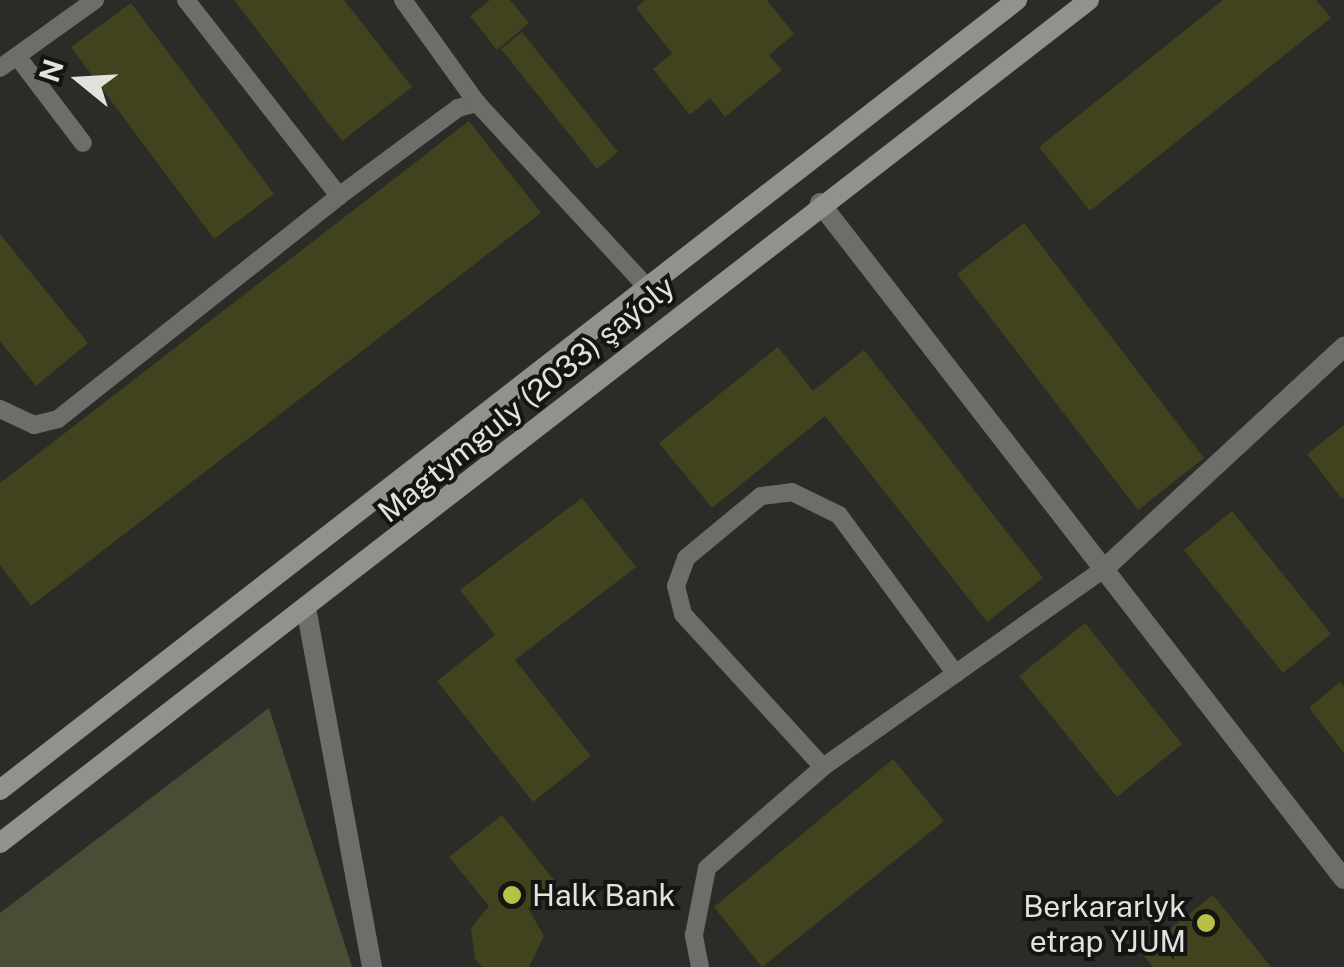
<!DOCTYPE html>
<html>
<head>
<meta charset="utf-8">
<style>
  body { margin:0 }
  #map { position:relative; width:1344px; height:967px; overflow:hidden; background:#2b2c27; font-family:"Public Sans",sans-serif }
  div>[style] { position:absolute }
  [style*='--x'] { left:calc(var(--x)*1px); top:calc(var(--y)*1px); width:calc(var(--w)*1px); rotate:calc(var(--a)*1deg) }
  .green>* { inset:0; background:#4a4d35 }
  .building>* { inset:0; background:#40431d }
  .service>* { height:18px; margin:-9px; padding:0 9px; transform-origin:9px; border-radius:9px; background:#6d6d6a }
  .minor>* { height:20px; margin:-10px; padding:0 10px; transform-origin:10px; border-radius:10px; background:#6d6d6a }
  .tertiary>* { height:20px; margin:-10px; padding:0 10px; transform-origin:10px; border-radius:10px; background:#6d6d6a }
  .secondary>* { height:20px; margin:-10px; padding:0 10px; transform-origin:10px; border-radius:10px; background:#91928e }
  .dots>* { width:28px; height:28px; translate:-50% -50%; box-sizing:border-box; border:5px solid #141412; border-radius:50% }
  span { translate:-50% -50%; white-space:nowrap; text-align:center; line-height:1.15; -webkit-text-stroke:8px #141412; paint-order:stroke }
  .street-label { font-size:30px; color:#e1e1de }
  .poi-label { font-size:30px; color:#e1e1de }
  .left { translate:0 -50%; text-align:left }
  .right { translate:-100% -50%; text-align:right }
  .north { position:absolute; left:30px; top:30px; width:100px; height:100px; -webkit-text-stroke:8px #141412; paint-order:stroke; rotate:288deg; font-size:28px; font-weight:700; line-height:40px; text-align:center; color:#e1e1de }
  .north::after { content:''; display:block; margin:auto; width:35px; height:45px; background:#e1e1de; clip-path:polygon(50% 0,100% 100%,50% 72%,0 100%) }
</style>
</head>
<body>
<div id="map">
  <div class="green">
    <div style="clip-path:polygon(269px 708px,352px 967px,0 967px,0 913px)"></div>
  </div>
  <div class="building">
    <div style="clip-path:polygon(234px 0,344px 0,412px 87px,342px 141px)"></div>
    <div style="clip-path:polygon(490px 0,510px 0,529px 23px,497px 50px,470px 16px)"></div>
    <div style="clip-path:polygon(645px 0,767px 0,794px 34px,769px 55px,782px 70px,725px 117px,710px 98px,690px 115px,653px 69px,672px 53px,636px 8px)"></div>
    <div style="clip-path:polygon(1223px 0,1316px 0,1331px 18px,1090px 211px,1039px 147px)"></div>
    <div style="clip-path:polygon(131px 3px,274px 194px,214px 239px,71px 47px)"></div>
    <div style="clip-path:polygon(522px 32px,618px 152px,597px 169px,501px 49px)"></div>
    <div style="clip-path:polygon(469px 121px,541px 213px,31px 606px,0 565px,0 483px)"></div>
    <div style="clip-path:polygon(1024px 223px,1204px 458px,1138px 510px,957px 274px)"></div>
    <div style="clip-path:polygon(0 234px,88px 343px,36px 386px,0 341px)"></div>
    <div style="clip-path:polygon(778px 347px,813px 391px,864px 350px,1043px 578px,987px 622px,825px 416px,712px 508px,659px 443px)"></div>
    <div style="clip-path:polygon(1344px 425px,1344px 497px,1342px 499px,1307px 454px)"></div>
    <div style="clip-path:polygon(582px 498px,636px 567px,515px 660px,591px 756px,533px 802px,437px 681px,495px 635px,460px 590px)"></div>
    <div style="clip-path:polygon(1232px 511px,1331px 634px,1283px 673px,1184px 550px)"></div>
    <div style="clip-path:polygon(1085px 623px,1182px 744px,1117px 797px,1019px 676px)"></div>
    <div style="clip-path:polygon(1340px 682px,1344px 687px,1344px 753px,1309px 708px)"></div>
    <div style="clip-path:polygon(893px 759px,944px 821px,762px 967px,714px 907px)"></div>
    <div style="clip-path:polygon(502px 815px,558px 885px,528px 908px,544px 936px,529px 967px,482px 967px,475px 959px,471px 928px,489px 906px,449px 857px)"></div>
    <div style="clip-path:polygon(1213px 895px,1271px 967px,1153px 967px,1141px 952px)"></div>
  </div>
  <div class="service">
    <div style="--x:186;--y:0;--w:249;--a:52"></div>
    <div style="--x:403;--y:0;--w:127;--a:54.3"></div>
    <div style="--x:20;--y:60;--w:104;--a:52.8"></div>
    <div style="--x:0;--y:68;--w:117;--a:-35.6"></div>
    <div style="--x:0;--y:409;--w:38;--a:25"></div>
    <div style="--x:34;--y:425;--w:25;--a:-14"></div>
    <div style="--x:58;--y:419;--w:359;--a:-38.4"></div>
    <div style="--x:339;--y:196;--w:148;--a:-36.5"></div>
    <div style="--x:458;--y:108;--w:20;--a:-15"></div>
    <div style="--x:477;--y:103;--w:245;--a:47.3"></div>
    <div style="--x:823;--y:767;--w:207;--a:-132.5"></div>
    <div style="--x:683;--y:614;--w:29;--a:-104"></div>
    <div style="--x:676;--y:586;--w:30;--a:-70"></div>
    <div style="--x:686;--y:558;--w:97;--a:-39.6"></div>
    <div style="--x:761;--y:496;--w:31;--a:-7"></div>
    <div style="--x:792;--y:492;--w:52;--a:26.1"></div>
    <div style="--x:839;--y:515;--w:197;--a:53.7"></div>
    <div style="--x:700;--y:967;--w:33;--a:-101"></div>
    <div style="--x:694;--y:935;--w:68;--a:-79"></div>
    <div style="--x:707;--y:868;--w:154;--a:-41"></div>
    <div style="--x:823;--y:767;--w:345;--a:-35.2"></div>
  </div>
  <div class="minor">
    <div style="--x:820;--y:203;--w:855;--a:52.22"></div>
    <div style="--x:1105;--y:568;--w:326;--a:-42.8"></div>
  </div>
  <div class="tertiary">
    <div style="--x:307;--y:613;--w:360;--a:79.6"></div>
  </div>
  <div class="secondary">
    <div style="--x:0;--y:790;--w:1288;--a:-37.84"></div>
    <div style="--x:0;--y:843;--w:1377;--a:-37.74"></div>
  </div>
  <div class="dots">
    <div style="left:512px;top:895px;background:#b8c147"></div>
    <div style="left:1206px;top:923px;background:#b8c147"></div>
  </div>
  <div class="street-label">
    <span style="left:526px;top:399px;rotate:-39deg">Magtymguly (2033) şaýoly</span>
  </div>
  <div class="poi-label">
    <span class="left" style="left:532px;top:895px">Halk Bank</span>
    <span class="right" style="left:1186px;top:923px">Berkararlyk<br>etrap YJUM</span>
  </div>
  <div class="north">N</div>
</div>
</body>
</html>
